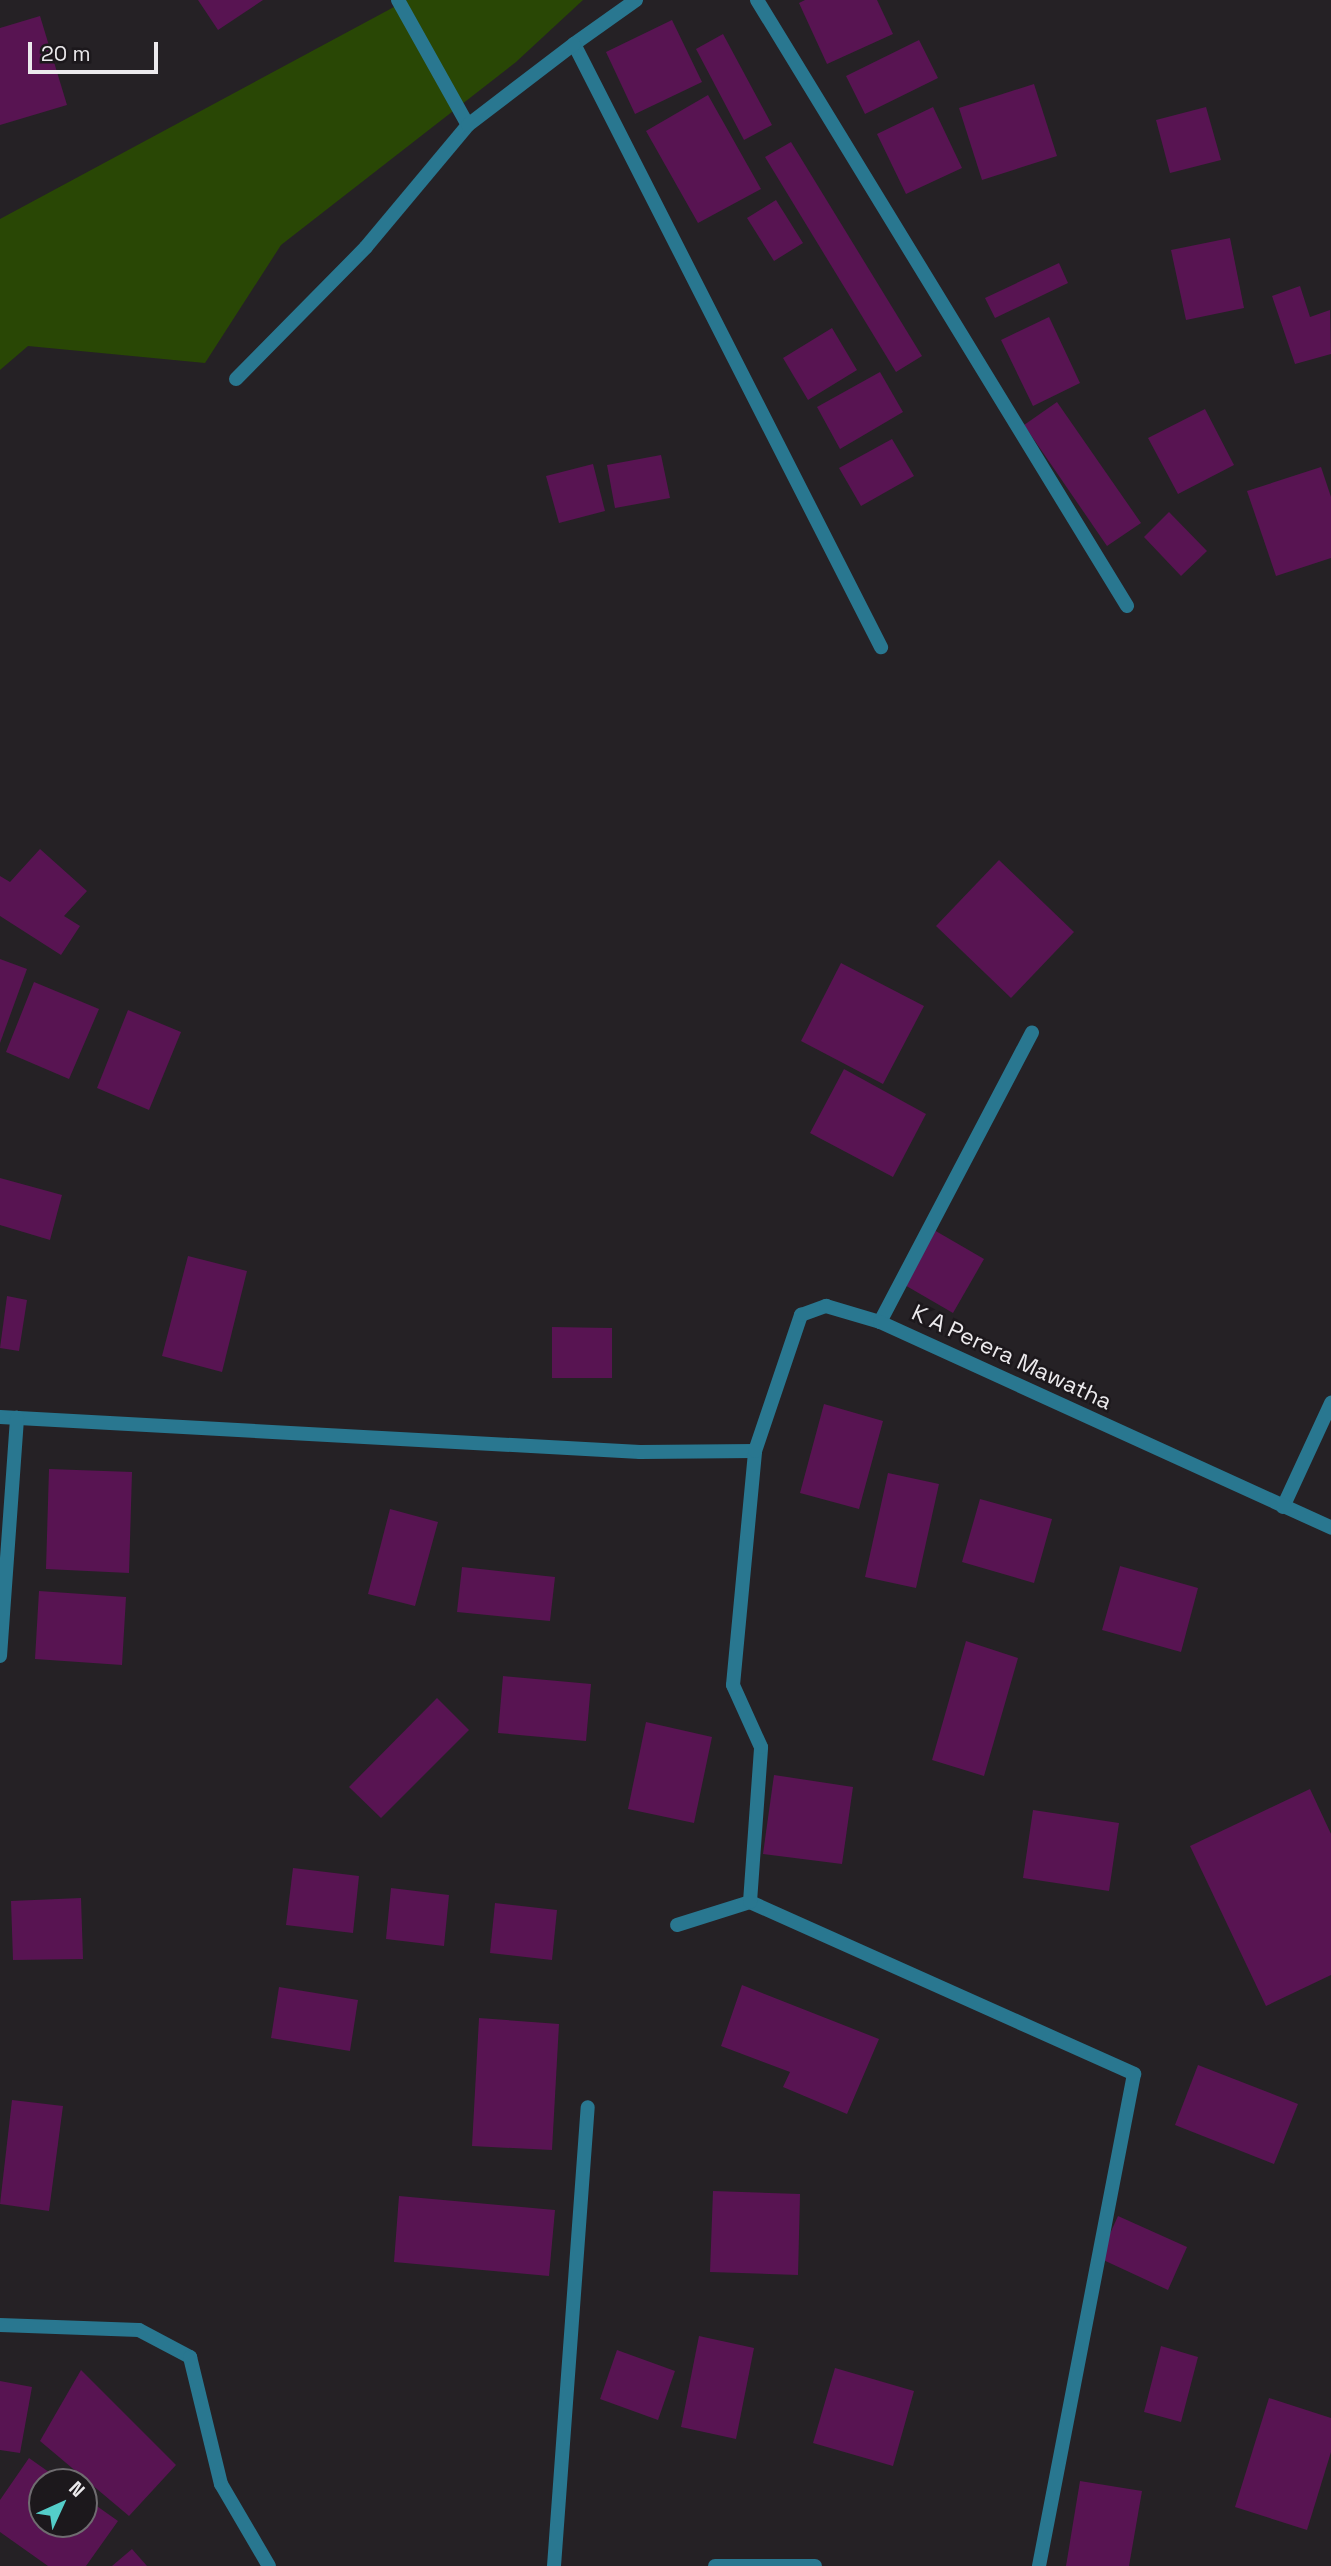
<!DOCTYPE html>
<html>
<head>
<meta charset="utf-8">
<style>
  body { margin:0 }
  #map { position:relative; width:1331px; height:2566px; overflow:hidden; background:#252125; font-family:"Space Grotesk",sans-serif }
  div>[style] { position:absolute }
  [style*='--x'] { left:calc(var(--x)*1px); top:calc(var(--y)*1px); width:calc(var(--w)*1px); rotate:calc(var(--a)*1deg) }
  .green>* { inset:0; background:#294705 }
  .building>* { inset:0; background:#581452 }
  .street>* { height:14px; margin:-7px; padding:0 7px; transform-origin:7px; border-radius:7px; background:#297790 }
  span { translate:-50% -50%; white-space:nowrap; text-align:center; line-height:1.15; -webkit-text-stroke:5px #1c181c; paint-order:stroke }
  .street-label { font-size:23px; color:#eceaed }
  .north { position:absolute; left:28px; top:2468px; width:70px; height:70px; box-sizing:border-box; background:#1c181c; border:2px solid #6f6c70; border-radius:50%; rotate:45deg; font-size:19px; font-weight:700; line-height:28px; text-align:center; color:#eceaed }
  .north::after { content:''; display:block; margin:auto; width:24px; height:32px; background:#54cdc9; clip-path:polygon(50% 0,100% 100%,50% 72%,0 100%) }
  .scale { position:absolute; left:28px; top:42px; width:130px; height:32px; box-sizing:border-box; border:4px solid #eceaed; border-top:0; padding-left:9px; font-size:21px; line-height:24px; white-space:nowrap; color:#eceaed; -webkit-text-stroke:5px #1c181c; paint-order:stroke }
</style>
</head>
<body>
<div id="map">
  <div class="green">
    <div style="clip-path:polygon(407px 0,583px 0,516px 62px,281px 245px,205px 363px,28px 346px,0 370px,0 219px)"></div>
  </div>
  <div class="building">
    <div style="clip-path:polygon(198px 0,263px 0,218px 30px)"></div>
    <div style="clip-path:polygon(805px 0,877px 0,893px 34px,827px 64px,799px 3px)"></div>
    <div style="clip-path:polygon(40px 16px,67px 105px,0 125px,0 28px)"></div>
    <div style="clip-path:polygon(672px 20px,702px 82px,635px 114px,606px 52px)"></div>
    <div style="clip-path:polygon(723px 34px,772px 125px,744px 140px,696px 49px)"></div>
    <div style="clip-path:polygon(919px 40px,938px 78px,865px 114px,846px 76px)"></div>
    <div style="clip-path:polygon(1034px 84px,1057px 156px,982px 180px,959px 108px)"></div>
    <div style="clip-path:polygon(708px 95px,761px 189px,698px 223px,646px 131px)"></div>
    <div style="clip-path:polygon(933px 107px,962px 168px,906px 194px,877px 134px)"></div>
    <div style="clip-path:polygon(1206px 107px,1221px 160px,1170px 173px,1156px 120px)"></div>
    <div style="clip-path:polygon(791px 142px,922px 356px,896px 372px,765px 157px)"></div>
    <div style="clip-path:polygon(776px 200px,803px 243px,774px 261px,747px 218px)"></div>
    <div style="clip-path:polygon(1230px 238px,1244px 308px,1186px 320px,1171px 250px)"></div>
    <div style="clip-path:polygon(1059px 263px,1068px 283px,995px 318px,985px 298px)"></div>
    <div style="clip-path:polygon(1300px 286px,1310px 317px,1330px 310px,1331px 354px,1295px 364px,1272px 296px)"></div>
    <div style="clip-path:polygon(1049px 317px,1080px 383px,1033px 406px,1001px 340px)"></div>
    <div style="clip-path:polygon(832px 328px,857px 370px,808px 400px,783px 358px)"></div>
    <div style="clip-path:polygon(880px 372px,903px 412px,840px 449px,817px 407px)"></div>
    <div style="clip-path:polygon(1057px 402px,1141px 523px,1107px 546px,1024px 425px)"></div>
    <div style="clip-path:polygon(1205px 409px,1234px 465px,1178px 494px,1148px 438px)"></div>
    <div style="clip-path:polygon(892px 439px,914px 476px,861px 506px,839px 468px)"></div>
    <div style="clip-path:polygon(661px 455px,670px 498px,615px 508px,607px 465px)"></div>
    <div style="clip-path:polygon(593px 464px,605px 511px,559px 523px,546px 476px)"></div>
    <div style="clip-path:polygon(1321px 467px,1331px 497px,1331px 558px,1276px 576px,1247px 491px)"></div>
    <div style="clip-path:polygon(1169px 512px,1207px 551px,1181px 576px,1144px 537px)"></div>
    <div style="clip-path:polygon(40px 849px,87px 891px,64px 916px,80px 926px,61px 955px,0 916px,0 876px,10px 882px)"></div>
    <div style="clip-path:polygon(999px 860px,1074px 932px,1011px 998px,936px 926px)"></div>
    <div style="clip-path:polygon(0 959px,27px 969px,0 1043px)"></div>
    <div style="clip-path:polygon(841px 963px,924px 1006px,883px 1084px,801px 1041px)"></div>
    <div style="clip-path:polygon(34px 982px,99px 1009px,69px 1079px,6px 1052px)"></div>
    <div style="clip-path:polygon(128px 1010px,181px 1032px,149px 1110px,97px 1088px)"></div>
    <div style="clip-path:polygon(844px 1069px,926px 1114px,893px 1177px,810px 1133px)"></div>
    <div style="clip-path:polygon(0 1178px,62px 1195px,50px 1240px,0 1225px)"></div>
    <div style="clip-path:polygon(934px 1230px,984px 1259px,953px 1313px,903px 1284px)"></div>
    <div style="clip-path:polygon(188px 1256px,247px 1271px,222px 1372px,162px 1356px)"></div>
    <div style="clip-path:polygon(7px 1296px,27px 1300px,19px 1351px,0 1348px)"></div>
    <div style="clip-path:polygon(552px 1327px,612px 1328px,612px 1378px,552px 1378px)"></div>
    <div style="clip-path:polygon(824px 1404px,883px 1421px,859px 1509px,800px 1493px)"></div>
    <div style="clip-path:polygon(49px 1469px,132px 1472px,129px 1573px,46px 1569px)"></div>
    <div style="clip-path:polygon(888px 1473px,939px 1484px,916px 1588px,865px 1577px)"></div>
    <div style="clip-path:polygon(980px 1499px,1052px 1519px,1034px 1583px,962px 1562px)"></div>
    <div style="clip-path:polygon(390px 1509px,438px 1522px,415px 1606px,368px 1594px)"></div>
    <div style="clip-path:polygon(1120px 1566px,1198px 1588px,1181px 1652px,1102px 1630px)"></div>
    <div style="clip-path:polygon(462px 1567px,555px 1577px,550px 1621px,457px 1612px)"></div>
    <div style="clip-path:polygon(39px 1591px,126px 1597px,122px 1665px,35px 1659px)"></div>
    <div style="clip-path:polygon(966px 1641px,1018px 1658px,984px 1776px,932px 1760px)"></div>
    <div style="clip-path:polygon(503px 1676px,591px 1684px,586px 1741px,498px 1733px)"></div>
    <div style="clip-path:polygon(437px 1698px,469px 1730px,381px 1818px,349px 1787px)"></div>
    <div style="clip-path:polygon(646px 1722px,712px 1737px,694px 1823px,628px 1809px)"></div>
    <div style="clip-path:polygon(774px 1775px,853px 1787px,842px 1864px,763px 1854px)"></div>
    <div style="clip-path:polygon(1310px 1789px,1331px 1834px,1331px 1975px,1266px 2006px,1190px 1846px)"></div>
    <div style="clip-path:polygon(1033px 1810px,1119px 1823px,1109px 1891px,1023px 1878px)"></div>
    <div style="clip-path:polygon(293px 1868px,359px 1876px,353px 1933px,286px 1925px)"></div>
    <div style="clip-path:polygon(391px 1888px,449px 1895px,444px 1946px,386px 1939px)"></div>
    <div style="clip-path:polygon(81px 1898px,83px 1959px,13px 1960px,11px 1901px)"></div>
    <div style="clip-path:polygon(495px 1903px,557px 1910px,552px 1960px,490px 1953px)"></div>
    <div style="clip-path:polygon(742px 1985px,879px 2039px,847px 2114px,783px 2087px,790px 2072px,721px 2046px)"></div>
    <div style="clip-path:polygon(279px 1987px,358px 2000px,350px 2051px,271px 2038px)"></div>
    <div style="clip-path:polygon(479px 2018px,559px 2024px,552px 2150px,472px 2146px)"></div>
    <div style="clip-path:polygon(1198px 2065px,1298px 2104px,1274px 2164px,1175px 2125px)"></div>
    <div style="clip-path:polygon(12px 2100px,63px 2106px,49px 2211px,0 2204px)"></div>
    <div style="clip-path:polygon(713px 2191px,800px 2194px,798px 2275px,710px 2272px)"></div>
    <div style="clip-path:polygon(399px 2196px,555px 2210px,549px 2276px,394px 2262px)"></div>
    <div style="clip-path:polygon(1118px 2216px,1187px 2247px,1168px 2290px,1099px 2258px)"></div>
    <div style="clip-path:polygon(699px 2336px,754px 2348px,736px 2439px,681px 2427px)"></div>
    <div style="clip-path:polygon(1161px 2346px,1198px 2357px,1181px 2422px,1144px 2412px)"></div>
    <div style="clip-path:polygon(617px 2350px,675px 2371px,658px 2420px,600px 2399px)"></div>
    <div style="clip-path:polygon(835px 2368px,914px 2391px,893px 2466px,813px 2443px)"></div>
    <div style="clip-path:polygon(81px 2370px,176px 2465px,129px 2516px,40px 2441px)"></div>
    <div style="clip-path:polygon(0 2381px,32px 2387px,20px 2453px,0 2450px)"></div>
    <div style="clip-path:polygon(1269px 2398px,1331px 2418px,1331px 2452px,1307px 2530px,1235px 2507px)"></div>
    <div style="clip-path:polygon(29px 2458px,63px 2482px,42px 2482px,42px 2524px,84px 2524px,84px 2497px,118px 2521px,86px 2566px,48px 2566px,0 2532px,0 2500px)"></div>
    <div style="clip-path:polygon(1080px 2481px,1142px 2491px,1129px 2566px,1066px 2566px)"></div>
    <div style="clip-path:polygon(132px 2549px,147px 2566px,112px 2566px)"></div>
  </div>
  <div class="street">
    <div style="--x:398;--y:0;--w:143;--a:60.8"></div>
    <div style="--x:636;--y:0;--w:76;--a:144.6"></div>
    <div style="--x:574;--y:44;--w:677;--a:63.02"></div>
    <div style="--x:757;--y:0;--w:710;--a:58.59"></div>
    <div style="--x:236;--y:379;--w:185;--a:-45.4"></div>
    <div style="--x:366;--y:247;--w:159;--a:-50.1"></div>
    <div style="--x:468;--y:125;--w:133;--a:-37.4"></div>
    <div style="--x:880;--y:1322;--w:327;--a:-62.3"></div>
    <div style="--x:0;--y:1417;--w:641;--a:3.13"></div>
    <div style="--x:640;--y:1452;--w:115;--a:-0.5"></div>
    <div style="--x:1283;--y:1507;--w:115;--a:-65.2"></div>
    <div style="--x:0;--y:1656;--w:239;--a:-85.9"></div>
    <div style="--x:750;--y:1902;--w:421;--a:24.1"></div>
    <div style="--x:1134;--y:2074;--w:501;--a:100.93"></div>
    <div style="--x:677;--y:1925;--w:77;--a:-17.5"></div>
    <div style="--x:750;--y:1902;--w:155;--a:-85.9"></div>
    <div style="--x:761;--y:1747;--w:68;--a:-114.3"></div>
    <div style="--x:733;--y:1685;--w:235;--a:-84.6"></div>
    <div style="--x:755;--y:1451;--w:144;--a:-71.3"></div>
    <div style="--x:801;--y:1315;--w:27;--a:-20"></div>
    <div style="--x:826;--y:1306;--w:56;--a:16.5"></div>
    <div style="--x:880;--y:1322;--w:496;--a:24.5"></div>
    <div style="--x:0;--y:2325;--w:139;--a:2.1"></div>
    <div style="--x:139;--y:2330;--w:58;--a:27.9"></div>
    <div style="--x:190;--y:2357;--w:131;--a:76.3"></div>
    <div style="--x:221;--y:2484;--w:95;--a:59.7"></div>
    <div style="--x:554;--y:2566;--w:460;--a:-85.8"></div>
    <div style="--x:715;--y:2566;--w:100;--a:0"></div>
  </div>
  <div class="street-label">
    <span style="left:1012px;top:1357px;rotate:25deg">K A Perera Mawatha</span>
  </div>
  <div class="north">N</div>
  <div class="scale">20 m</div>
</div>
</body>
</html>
